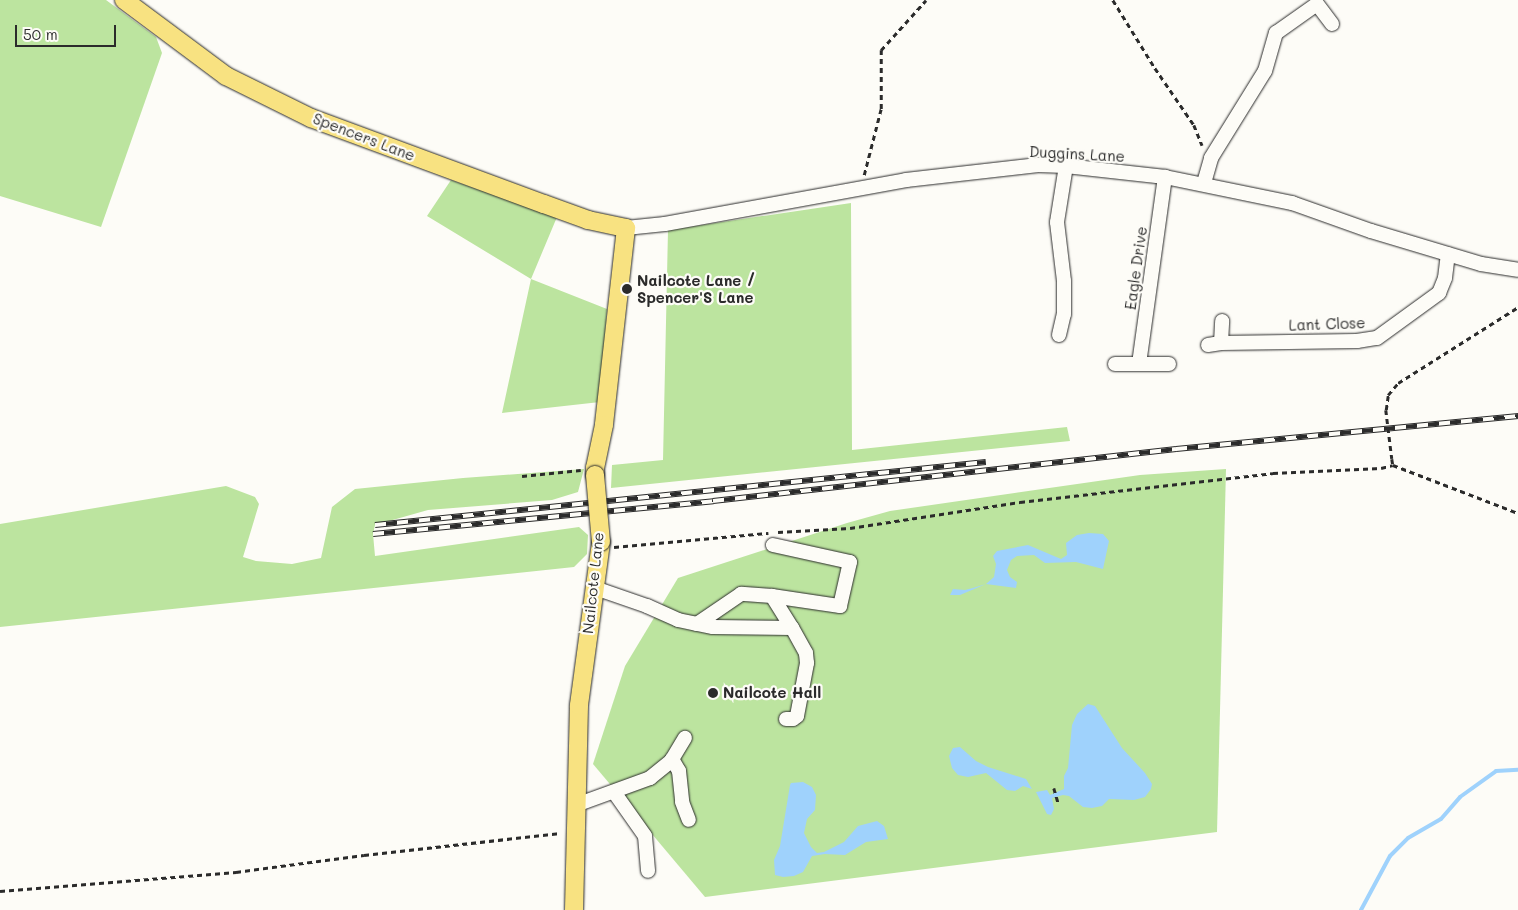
<!DOCTYPE html>
<html>
<head>
<meta charset="utf-8">
<style>
  body { margin:0 }
  #map { position:relative; width:1518px; height:910px; overflow:hidden; background:#fdfcf7; font-family:Mali,sans-serif }
  div>[style] { position:absolute }
  [style*='--x'] { left:calc(var(--x)*1px); top:calc(var(--y)*1px); width:calc(var(--w)*1px); rotate:calc(var(--a)*1deg) }
  .green>* { inset:0; background:#bce49f }
  .water>* { inset:0; background:#9fd2fc }
  .stream>* { height:4px; margin:-2px; padding:0 2px; transform-origin:2px; border-radius:2px; background:#9fd2fc }
  .path>* { height:2.5px; margin-top:-1.25px; transform-origin:0; background:repeating-linear-gradient(90deg,#2b2b2b 0 5px,transparent 0 9px) }
  .roads { filter:drop-shadow(0 0 1px #2b2b2b) drop-shadow(0 0 1px #2b2b2b) }
  .minor>* { height:14px; margin:-7px; padding:0 7px; transform-origin:7px; border-radius:7px; background:#fdfcf7 }
  .major>* { height:18px; margin:-9px; padding:0 9px; transform-origin:9px; border-radius:9px; background:#f8e281 }
  .rail>* { height:5.5px; margin-top:-2.75px; transform-origin:0; background:repeating-linear-gradient(90deg,#fdfcf7 0 11px,#2b2b2b 0 22px); box-sizing:border-box; border-block:1px solid #2b2b2b }
  .path-bridge>* { height:2.5px; margin-top:-1.25px; transform-origin:0; background:repeating-linear-gradient(90deg,#2b2b2b 0 5px,transparent 0 9px) }
  .bridges { filter:drop-shadow(0 0 1px #2b2b2b) drop-shadow(0 0 1px #2b2b2b) }
  .major-bridge>* { height:18px; margin:-9px; padding:0 9px; transform-origin:9px; border-radius:9px; background:#f8e281 }
  .dots>* { width:14px; height:14px; translate:-50% -50%; box-sizing:border-box; border:2px solid #fdfcf7; border-radius:50% }
  span { translate:-50% -50%; white-space:nowrap; text-align:center; line-height:1.15; -webkit-text-stroke:4.5px #fdfcf7; paint-order:stroke }
  .street-label { font-size:15px; color:#2b2b2b }
  .poi-label { font-size:15px; color:#2b2b2b; font-weight:700 }
  .left { translate:0 -50%; text-align:left }
  .scale { position:absolute; left:15px; top:25px; width:101px; height:22px; box-sizing:border-box; border:2px solid #2b2b2b; border-top:0; padding-left:6px; font-size:15px; line-height:18px; white-space:nowrap; color:#2b2b2b; -webkit-text-stroke:4px #fdfcf7; paint-order:stroke }
</style>
</head>
<body>
<div id="map">
  <div class="green">
    <div style="clip-path:polygon(0 0,106px 0,156px 37px,162px 53px,101px 227px,0 196px)"></div>
    <div style="clip-path:polygon(451px 180px,557px 217px,531px 279px,607px 309px,600px 402px,502px 413px,531px 279px,427px 216px)"></div>
    <div style="clip-path:polygon(851px 203px,852px 450px,1067px 427px,1070px 441px,611px 488px,612px 465px,663px 460px,668px 230px)"></div>
    <div style="clip-path:polygon(584px 469px,578px 492px,552px 500px,428px 510px,375px 525px,373px 534px,375px 556px,579px 527px,588px 535px,587px 554px,574px 567px,0 627px,0 524px,226px 486px,255px 497px,259px 504px,243px 557px,256px 561px,292px 564px,321px 558px,332px 507px,355px 489px,463px 478px)"></div>
    <div style="clip-path:polygon(1226px 469px,1217px 832px,705px 897px,593px 764px,625px 666px,678px 578px,847px 523px,890px 511px,1140px 475px)"></div>
  </div>
  <div class="water">
    <div style="clip-path:polygon(1089px 533px,1103px 534px,1109px 541px,1103px 569px,1076px 562px,1045px 563px,1034px 555px,1017px 556px,1011px 560px,1007px 570px,1010px 577px,1017px 582px,1016px 588px,986px 584px,960px 595px,950px 595px,953px 589px,965px 590px,973px 588px,986px 584px,994px 577px,996px 564px,993px 556px,997px 551px,1028px 545px,1061px 559px,1067px 555px,1066px 543px,1077px 535px)"></div>
    <div style="clip-path:polygon(1088px 704px,1095px 706px,1122px 748px,1145px 773px,1152px 784px,1151px 789px,1145px 797px,1134px 800px,1109px 799px,1102px 806px,1092px 808px,1083px 807px,1069px 796px,1063px 795px,1052px 798px,1054px 809px,1051px 815px,1047px 814px,1036px 792px,1047px 790px,1050px 795px,1064px 789px,1064px 776px,1068px 768px,1072px 725px,1077px 714px)"></div>
    <div style="clip-path:polygon(960px 747px,976px 761px,988px 767px,1026px 779px,1032px 789px,1023px 786px,1015px 791px,1007px 790px,986px 773px,968px 777px,958px 775px,952px 768px,949px 756px,953px 748px)"></div>
    <div style="clip-path:polygon(803px 782px,812px 787px,816px 795px,815px 810px,807px 819px,804px 833px,811px 847px,817px 853px,824px 852px,844px 842px,858px 826px,877px 821px,884px 826px,888px 839px,866px 842px,845px 855px,825px 854px,812px 856px,803px 872px,794px 876px,783px 877px,775px 875px,774px 860px,780px 846px,790px 785px,791px 783px)"></div>
  </div>
  <div class="stream">
    <div style="--x:1361;--y:910;--w:61;--a:-61.8"></div>
    <div style="--x:1390;--y:856;--w:25;--a:-45"></div>
    <div style="--x:1408;--y:838;--w:38;--a:-30"></div>
    <div style="--x:1441;--y:819;--w:29;--a:-49"></div>
    <div style="--x:1460;--y:797;--w:44;--a:-35.8"></div>
    <div style="--x:1496;--y:771;--w:22;--a:-3"></div>
  </div>
  <div class="path">
    <div style="--x:1113;--y:0;--w:80;--a:58.3"></div>
    <div style="--x:1155;--y:68;--w:69;--a:55.6"></div>
    <div style="--x:1194;--y:125;--w:22;--a:68"></div>
    <div style="--x:864;--y:175;--w:68;--a:-75.6"></div>
    <div style="--x:881;--y:109;--w:59;--a:-90"></div>
    <div style="--x:881;--y:50;--w:67;--a:-48"></div>
    <div style="--x:1386;--y:410;--w:15;--a:-82"></div>
    <div style="--x:1388;--y:395;--w:16;--a:-50"></div>
    <div style="--x:1398;--y:383;--w:142;--a:-32.3"></div>
    <div style="--x:1392;--y:459;--w:6;--a:81"></div>
    <div style="--x:1393;--y:465;--w:134;--a:21"></div>
    <div style="--x:522;--y:476;--w:59;--a:-5.8"></div>
    <div style="--x:778;--y:532;--w:72;--a:-3.2"></div>
    <div style="--x:850;--y:528;--w:172;--a:-8.7"></div>
    <div style="--x:1020;--y:502;--w:255;--a:-6.5"></div>
    <div style="--x:1273;--y:473;--w:108;--a:-2.7"></div>
    <div style="--x:1381;--y:468;--w:12;--a:-14"></div>
    <div style="--x:614;--y:547;--w:155;--a:-5.2"></div>
    <div style="--x:1054;--y:788;--w:15;--a:74"></div>
    <div style="--x:0;--y:891;--w:237;--a:-4.6"></div>
    <div style="--x:236;--y:872;--w:129;--a:-7.6"></div>
    <div style="--x:364;--y:855;--w:198;--a:-6.4"></div>
  </div>
  <div class="roads">
    <div class="minor">
      <div style="--x:1204;--y:183;--w:26;--a:-74"></div>
      <div style="--x:1211;--y:158;--w:102;--a:-58.2"></div>
      <div style="--x:1265;--y:71;--w:40;--a:-74"></div>
      <div style="--x:1276;--y:33;--w:50;--a:-35.3"></div>
      <div style="--x:1317;--y:4;--w:25;--a:53"></div>
      <div style="--x:626;--y:228;--w:39;--a:-6"></div>
      <div style="--x:665;--y:224;--w:245;--a:-10.3"></div>
      <div style="--x:906;--y:180;--w:133;--a:-6.5"></div>
      <div style="--x:1038;--y:165;--w:28;--a:2"></div>
      <div style="--x:1066;--y:166;--w:100;--a:6.3"></div>
      <div style="--x:1165;--y:177;--w:130;--a:11.6"></div>
      <div style="--x:1292;--y:203;--w:84;--a:19.5"></div>
      <div style="--x:1371;--y:231;--w:115;--a:16.7"></div>
      <div style="--x:1481;--y:264;--w:37;--a:9"></div>
      <div style="--x:1059;--y:335;--w:22;--a:-77"></div>
      <div style="--x:1064;--y:314;--w:33;--a:-90"></div>
      <div style="--x:1064;--y:281;--w:59;--a:-96.8"></div>
      <div style="--x:1057;--y:222;--w:57;--a:-80.9"></div>
      <div style="--x:1221;--y:343;--w:22;--a:-87"></div>
      <div style="--x:1208;--y:345;--w:13;--a:-9"></div>
      <div style="--x:1221;--y:343;--w:136;--a:-0.8"></div>
      <div style="--x:1357;--y:341;--w:20;--a:-9"></div>
      <div style="--x:1377;--y:338;--w:77;--a:-36"></div>
      <div style="--x:1439;--y:293;--w:16;--a:-68"></div>
      <div style="--x:1445;--y:278;--w:24;--a:-83"></div>
      <div style="--x:1115;--y:364;--w:54;--a:0"></div>
      <div style="--x:1139;--y:364;--w:189;--a:-82.1"></div>
      <div style="--x:595;--y:588;--w:55;--a:19.1"></div>
      <div style="--x:647;--y:606;--w:34;--a:24"></div>
      <div style="--x:678;--y:620;--w:19;--a:12"></div>
      <div style="--x:697;--y:624;--w:16;--a:11"></div>
      <div style="--x:713;--y:627;--w:79;--a:0.7"></div>
      <div style="--x:792;--y:628;--w:38;--a:-122"></div>
      <div style="--x:772;--y:596;--w:31;--a:-176"></div>
      <div style="--x:741;--y:594;--w:53;--a:145.7"></div>
      <div style="--x:772;--y:596;--w:69;--a:8.4"></div>
      <div style="--x:840;--y:606;--w:45;--a:-77.2"></div>
      <div style="--x:850;--y:562;--w:79;--a:-167.6"></div>
      <div style="--x:786;--y:719;--w:7;--a:0"></div>
      <div style="--x:793;--y:719;--w:5;--a:-37"></div>
      <div style="--x:797;--y:716;--w:54;--a:-79.3"></div>
      <div style="--x:807;--y:663;--w:10;--a:-96"></div>
      <div style="--x:806;--y:653;--w:29;--a:-119"></div>
      <div style="--x:672;--y:759;--w:14;--a:60"></div>
      <div style="--x:679;--y:771;--w:31;--a:84"></div>
      <div style="--x:682;--y:802;--w:19;--a:69"></div>
      <div style="--x:614;--y:792;--w:54;--a:54.8"></div>
      <div style="--x:645;--y:836;--w:35;--a:85"></div>
      <div style="--x:576;--y:805;--w:79;--a:-20"></div>
      <div style="--x:650;--y:778;--w:27;--a:-39"></div>
      <div style="--x:671;--y:761;--w:27;--a:-59"></div>
    </div>
    <div class="major">
      <div style="--x:124;--y:0;--w:127;--a:36.7"></div>
      <div style="--x:226;--y:76;--w:95;--a:26.3"></div>
      <div style="--x:311;--y:118;--w:248;--a:20.3"></div>
      <div style="--x:544;--y:204;--w:47;--a:20"></div>
      <div style="--x:588;--y:220;--w:39;--a:12"></div>
      <div style="--x:626;--y:228;--w:198;--a:96.4"></div>
      <div style="--x:604;--y:425;--w:44;--a:101.8"></div>
      <div style="--x:595;--y:468;--w:7;--a:90"></div>
      <div style="--x:574;--y:910;--w:205;--a:-88.6"></div>
      <div style="--x:579;--y:705;--w:164;--a:-82.3"></div>
    </div>
  </div>
  <div class="rail">
    <div style="--x:375;--y:525;--w:614;--a:-5.89"></div>
    <div style="--x:373;--y:534;--w:342;--a:-5.5"></div>
    <div style="--x:713;--y:501;--w:466;--a:-6.4"></div>
    <div style="--x:1176;--y:449;--w:344;--a:-5.5"></div>
  </div>
  <div class="path-bridge">
    <div style="--x:1386;--y:410;--w:49;--a:83"></div>
  </div>
  <div class="bridges">
    <div class="major-bridge">
      <div style="--x:595;--y:475;--w:67;--a:84.9"></div>
    </div>
  </div>
  <div class="dots">
    <div style="left:627px;top:289px;background:#2b2b2b"></div>
    <div style="left:713px;top:693px;background:#2b2b2b"></div>
  </div>
  <div class="street-label">
    <span style="left:364px;top:137px;rotate:21deg">Spencers Lane</span>
    <span style="left:1077px;top:154px;rotate:3deg">Duggins Lane</span>
    <span style="left:1136px;top:268px;rotate:-82deg">Eagle Drive</span>
    <span style="left:1327px;top:324px;rotate:-2deg">Lant Close</span>
    <span style="left:593px;top:583px;rotate:-84deg">Nailcote Lane</span>
  </div>
  <div class="poi-label">
    <span class="left" style="left:637px;top:289px">Nailcote Lane /<br>Spencer'S Lane</span>
    <span class="left" style="left:723px;top:693px">Nailcote Hall</span>
  </div>
  <div class="scale">50 m</div>
</div>
</body>
</html>
